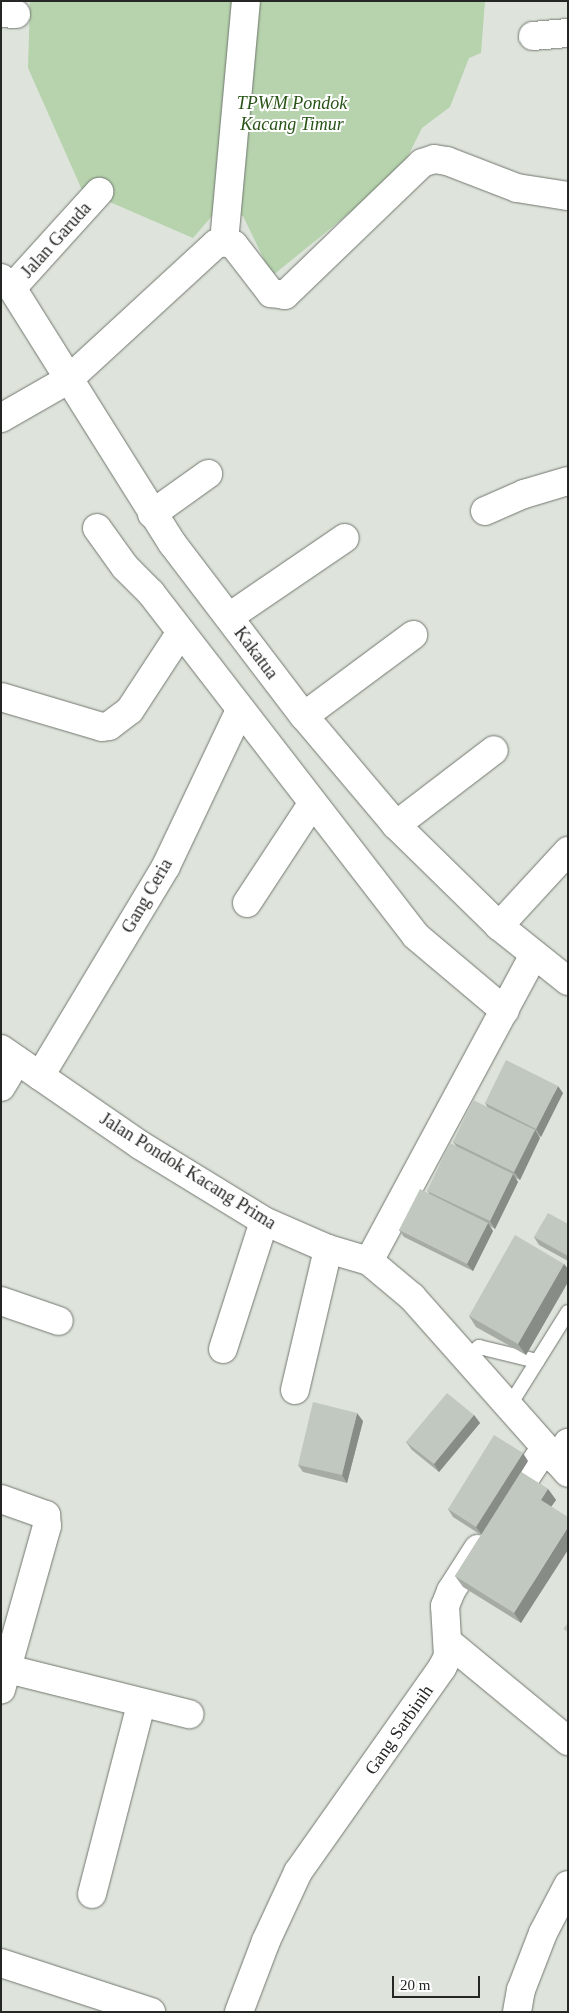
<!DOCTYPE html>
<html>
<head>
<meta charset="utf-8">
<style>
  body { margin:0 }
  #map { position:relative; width:569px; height:2013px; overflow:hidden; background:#dee4db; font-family:"Times New Roman",serif }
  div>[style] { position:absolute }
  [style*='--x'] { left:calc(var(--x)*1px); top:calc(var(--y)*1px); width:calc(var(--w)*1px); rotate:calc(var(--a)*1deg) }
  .green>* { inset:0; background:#b6d3ad }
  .roads { filter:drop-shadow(0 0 1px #71776f) drop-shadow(0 0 1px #71776f) }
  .lane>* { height:14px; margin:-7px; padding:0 7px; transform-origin:7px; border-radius:7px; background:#fff }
  .street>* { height:28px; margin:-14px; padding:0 14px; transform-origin:14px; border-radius:14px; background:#fff }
  .secondary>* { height:28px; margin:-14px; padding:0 14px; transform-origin:14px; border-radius:14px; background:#fff }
  .wall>* { inset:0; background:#a6aca4 }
  .shaded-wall>* { inset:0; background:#878c86 }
  .building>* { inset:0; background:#c1c8bf }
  span { translate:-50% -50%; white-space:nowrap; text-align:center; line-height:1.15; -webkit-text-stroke:4px #fff; paint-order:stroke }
  .park-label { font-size:18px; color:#285316; font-style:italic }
  .street-label { font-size:18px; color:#252724 }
  .frame { position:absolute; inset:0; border:2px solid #252724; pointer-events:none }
  .scale { position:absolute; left:392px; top:1976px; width:88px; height:22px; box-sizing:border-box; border:2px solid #252724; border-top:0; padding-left:6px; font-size:15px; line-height:18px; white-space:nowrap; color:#252724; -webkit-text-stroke:4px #fff; paint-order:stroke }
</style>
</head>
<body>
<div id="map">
  <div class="green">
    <div style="clip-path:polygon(30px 1px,485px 1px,481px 53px,469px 58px,450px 107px,422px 128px,400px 172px,272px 276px,243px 216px,218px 209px,193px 238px,82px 190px,28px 68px)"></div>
  </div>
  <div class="roads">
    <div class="lane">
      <div style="--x:465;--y:1358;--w:18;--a:-38"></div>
      <div style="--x:479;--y:1347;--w:60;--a:13.6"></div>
      <div style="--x:508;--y:1408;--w:113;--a:-58"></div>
    </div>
    <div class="street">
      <div style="--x:1;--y:13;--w:15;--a:4"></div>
      <div style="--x:533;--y:36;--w:35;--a:-5"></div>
      <div style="--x:224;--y:242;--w:242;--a:-84.8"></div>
      <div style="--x:1;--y:278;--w:15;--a:42"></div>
      <div style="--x:12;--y:288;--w:301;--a:57.9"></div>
      <div style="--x:172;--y:543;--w:218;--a:52.7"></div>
      <div style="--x:304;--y:716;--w:143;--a:49.8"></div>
      <div style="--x:396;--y:825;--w:144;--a:44.4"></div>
      <div style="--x:499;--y:926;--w:88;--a:38.6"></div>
      <div style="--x:12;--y:288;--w:130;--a:-47.8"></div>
      <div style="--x:1;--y:418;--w:78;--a:-29.8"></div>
      <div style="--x:69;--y:379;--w:200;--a:-42.6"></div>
      <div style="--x:216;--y:244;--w:8;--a:-14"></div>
      <div style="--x:224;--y:242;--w:10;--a:17"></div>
      <div style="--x:234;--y:245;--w:61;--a:52.4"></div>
      <div style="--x:271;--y:293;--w:14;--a:8"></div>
      <div style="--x:285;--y:295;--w:190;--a:-43.9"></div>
      <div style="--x:422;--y:163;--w:13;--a:-18"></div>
      <div style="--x:434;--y:159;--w:13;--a:9"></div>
      <div style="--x:447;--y:161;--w:75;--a:21.1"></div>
      <div style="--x:517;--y:188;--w:52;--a:8.9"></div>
      <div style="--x:485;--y:511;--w:43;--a:-23.6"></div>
      <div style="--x:524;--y:494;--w:46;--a:-16.5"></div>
      <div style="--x:152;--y:514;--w:69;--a:-35.5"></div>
      <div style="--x:97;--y:528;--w:48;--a:54.3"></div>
      <div style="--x:125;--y:567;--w:37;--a:45"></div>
      <div style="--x:151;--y:593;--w:433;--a:52.3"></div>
      <div style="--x:416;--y:936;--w:116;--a:40.1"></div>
      <div style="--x:229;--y:617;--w:140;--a:-34.3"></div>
      <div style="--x:1;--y:697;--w:105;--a:16.5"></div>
      <div style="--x:102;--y:727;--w:7;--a:-8"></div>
      <div style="--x:109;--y:726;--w:26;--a:-37"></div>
      <div style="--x:130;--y:710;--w:93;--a:-56.8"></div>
      <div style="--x:304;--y:716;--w:136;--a:-36.6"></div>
      <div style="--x:396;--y:825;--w:123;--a:-37.4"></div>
      <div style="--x:247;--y:903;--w:118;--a:-56.7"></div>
      <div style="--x:499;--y:926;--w:102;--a:-47.4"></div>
      <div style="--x:40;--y:1076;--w:245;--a:-59"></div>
      <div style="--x:166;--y:866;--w:173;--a:-64.6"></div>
      <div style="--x:1;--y:1087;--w:31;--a:-59"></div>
      <div style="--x:369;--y:1261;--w:346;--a:-61.7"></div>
      <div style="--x:1;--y:1301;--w:61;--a:19"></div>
      <div style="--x:223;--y:1349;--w:134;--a:-72.2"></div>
      <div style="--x:295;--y:1390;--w:145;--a:-76.8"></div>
      <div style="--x:556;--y:1460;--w:21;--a:-55"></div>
      <div style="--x:1;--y:1499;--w:48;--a:19.6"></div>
      <div style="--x:46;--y:1515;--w:11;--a:85"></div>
      <div style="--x:47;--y:1526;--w:170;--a:105.7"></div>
      <div style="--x:506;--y:1507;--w:71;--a:-56.5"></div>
      <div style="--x:448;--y:1642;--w:156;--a:39.5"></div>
      <div style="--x:8;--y:1669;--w:187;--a:14"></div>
      <div style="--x:92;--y:1894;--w:196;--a:-75.5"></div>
      <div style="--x:1;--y:1963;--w:158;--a:18.1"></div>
      <div style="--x:239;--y:2012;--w:76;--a:-69.2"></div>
      <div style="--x:266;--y:1941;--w:76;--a:-65.1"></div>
      <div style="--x:298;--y:1872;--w:250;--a:-54.8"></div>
      <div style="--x:442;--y:1668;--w:13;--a:-63"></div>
      <div style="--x:448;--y:1656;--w:50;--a:-93.4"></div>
      <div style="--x:445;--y:1606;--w:16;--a:-68"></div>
      <div style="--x:451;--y:1591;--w:50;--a:-57.3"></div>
      <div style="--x:517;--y:2012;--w:22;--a:-80"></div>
      <div style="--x:521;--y:1990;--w:61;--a:-68.9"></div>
      <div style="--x:543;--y:1933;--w:54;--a:-62.5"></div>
    </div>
    <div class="secondary">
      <div style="--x:1;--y:1049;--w:169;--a:34.6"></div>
      <div style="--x:140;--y:1145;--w:145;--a:31.5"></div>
      <div style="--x:264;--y:1221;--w:70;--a:23.6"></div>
      <div style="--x:328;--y:1249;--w:43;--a:16.3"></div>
      <div style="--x:369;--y:1261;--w:56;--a:39.9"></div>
      <div style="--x:412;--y:1297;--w:235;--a:48.4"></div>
    </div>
  </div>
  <div class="wall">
    <div style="clip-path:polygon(563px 1093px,541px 1137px,538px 1135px,540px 1138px,520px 1180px,516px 1178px,518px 1182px,495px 1229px,490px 1226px,493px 1231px,473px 1271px,404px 1237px,399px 1230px,429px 1193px,427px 1191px,456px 1146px,453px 1142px,488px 1108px,485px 1103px)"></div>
    <div style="clip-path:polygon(568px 1224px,568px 1261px,539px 1245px,534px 1237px)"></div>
    <div style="clip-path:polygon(564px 1264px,568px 1269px,568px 1282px,526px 1355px,476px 1327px,469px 1316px)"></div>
    <div style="clip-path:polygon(474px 1415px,480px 1423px,439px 1472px,412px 1450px,406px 1442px)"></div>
    <div style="clip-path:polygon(363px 1421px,347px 1483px,303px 1472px,298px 1465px)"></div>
    <div style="clip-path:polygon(528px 1461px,521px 1472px,548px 1489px,556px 1500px,551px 1507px,521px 1623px,463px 1587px,455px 1576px,481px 1535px,453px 1517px,448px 1509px)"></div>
  </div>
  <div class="shaded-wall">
    <div style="clip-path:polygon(558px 1086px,563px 1093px,541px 1137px,536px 1129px)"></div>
    <div style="clip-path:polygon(535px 1130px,540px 1138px,520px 1180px,514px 1172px)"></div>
    <div style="clip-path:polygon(513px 1174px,518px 1182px,495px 1229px,490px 1221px)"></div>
    <div style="clip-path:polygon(488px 1223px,493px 1231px,473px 1271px,467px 1264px)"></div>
    <div style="clip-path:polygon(564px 1264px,568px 1269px,568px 1282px,526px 1355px,518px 1344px)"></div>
    <div style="clip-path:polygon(357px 1413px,363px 1421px,347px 1483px,342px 1475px)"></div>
    <div style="clip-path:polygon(474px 1415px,480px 1423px,439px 1472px,434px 1464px)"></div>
    <div style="clip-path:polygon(523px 1453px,528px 1461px,482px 1535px,476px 1527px)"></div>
    <div style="clip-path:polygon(548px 1489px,556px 1500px,548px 1511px,541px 1500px)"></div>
    <div style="clip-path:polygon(568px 1527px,568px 1550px,521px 1623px,514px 1613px)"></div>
  </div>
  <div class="building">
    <div style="clip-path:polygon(506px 1060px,558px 1086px,536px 1129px,485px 1103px)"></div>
    <div style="clip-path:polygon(473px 1100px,535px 1130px,514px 1172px,453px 1142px)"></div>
    <div style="clip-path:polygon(450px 1143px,513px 1174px,490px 1221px,427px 1191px)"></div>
    <div style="clip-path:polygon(420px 1189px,488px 1223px,467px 1264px,399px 1230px)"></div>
    <div style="clip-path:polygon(548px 1213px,568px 1224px,568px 1256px,534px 1237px)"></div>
    <div style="clip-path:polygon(515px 1235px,564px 1264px,518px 1344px,469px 1316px)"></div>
    <div style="clip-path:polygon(447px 1393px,474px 1415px,434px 1464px,406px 1442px)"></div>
    <div style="clip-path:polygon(313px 1402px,357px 1413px,342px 1475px,298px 1465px)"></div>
    <div style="clip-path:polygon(494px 1435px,523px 1453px,476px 1527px,448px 1509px)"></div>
    <div style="clip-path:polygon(521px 1472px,548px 1489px,541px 1500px,568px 1517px,568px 1527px,514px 1613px,455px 1576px)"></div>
    <div style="clip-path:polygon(568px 1623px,568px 1632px,563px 1629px)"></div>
  </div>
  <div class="park-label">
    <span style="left:292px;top:114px">TPWM Pondok<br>Kacang Timur</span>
  </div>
  <div class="street-label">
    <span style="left:56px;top:240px;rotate:-48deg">Jalan Garuda</span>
    <span style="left:256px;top:653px;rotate:53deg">Kakatua</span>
    <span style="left:147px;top:896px;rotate:-60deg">Gang Ceria</span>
    <span style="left:188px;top:1171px;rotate:32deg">Jalan Pondok Kacang Prima</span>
    <span style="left:399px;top:1730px;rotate:-55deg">Gang Sarbinih</span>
  </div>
  <div class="frame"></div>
  <div class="scale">20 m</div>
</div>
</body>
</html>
